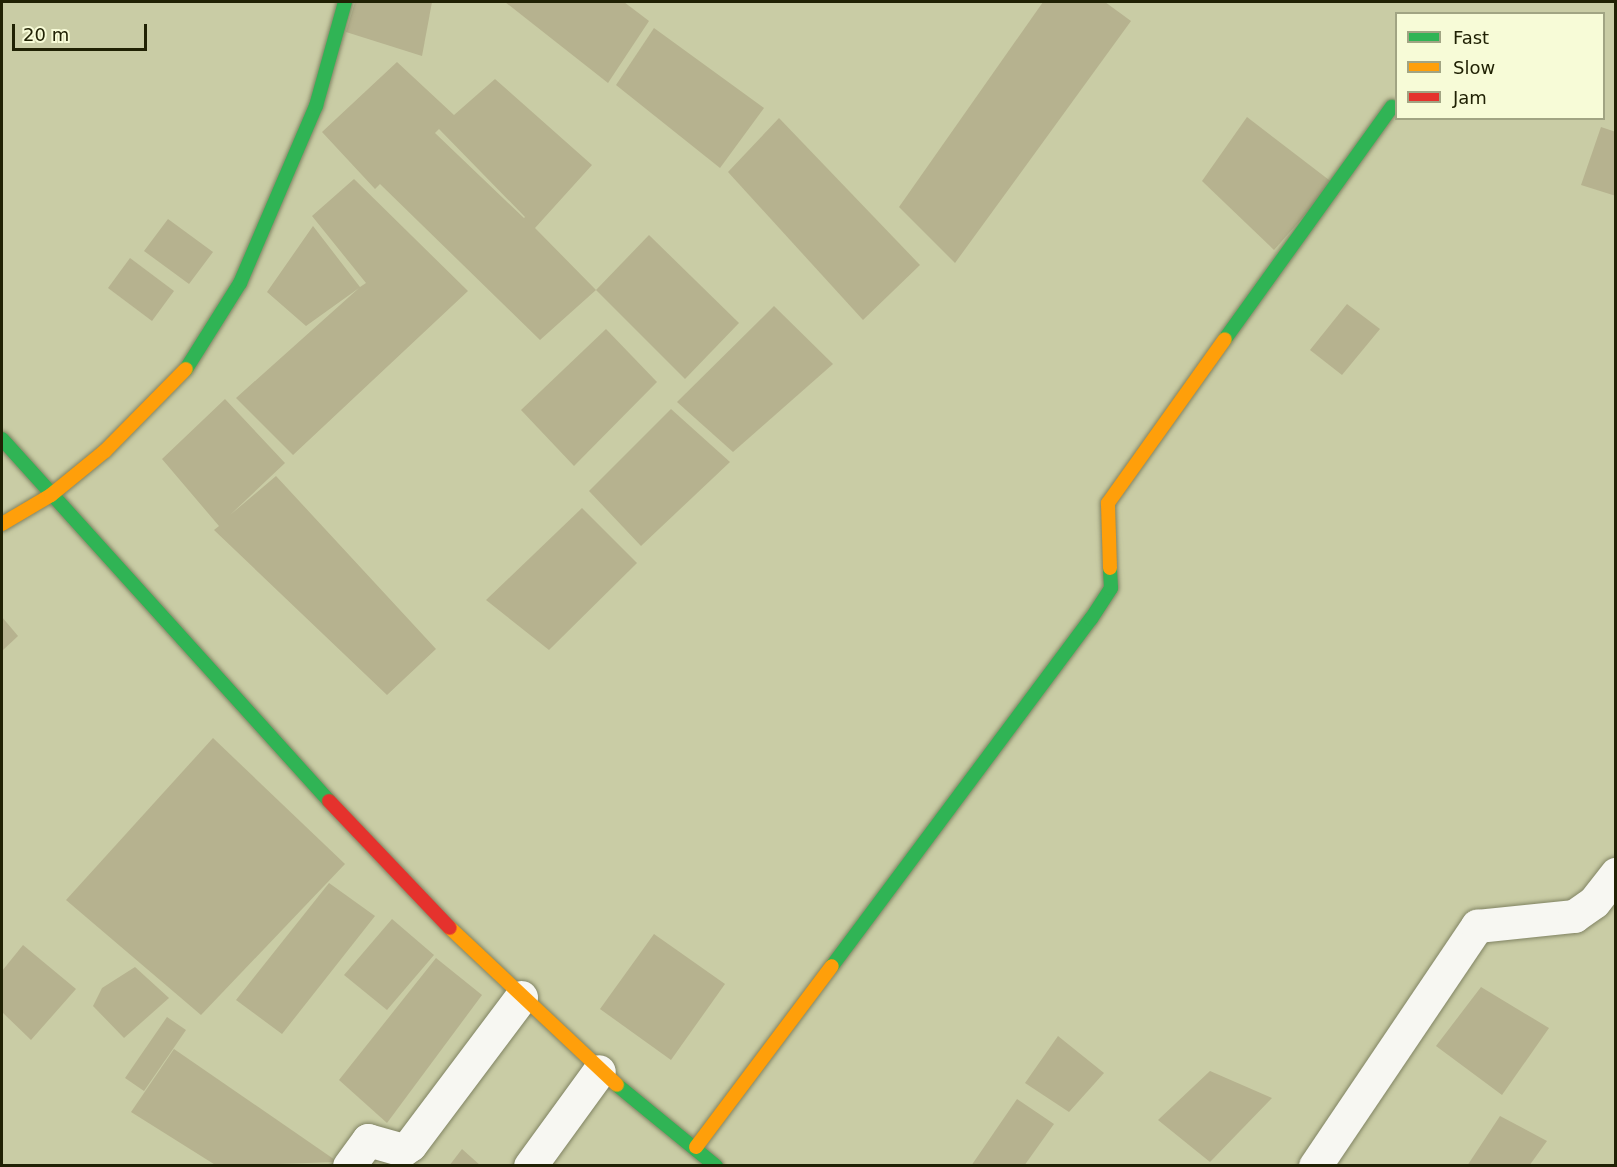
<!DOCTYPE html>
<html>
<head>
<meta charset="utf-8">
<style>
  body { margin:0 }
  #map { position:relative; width:1617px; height:1167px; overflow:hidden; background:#c9cca5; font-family:"DejaVu Sans",sans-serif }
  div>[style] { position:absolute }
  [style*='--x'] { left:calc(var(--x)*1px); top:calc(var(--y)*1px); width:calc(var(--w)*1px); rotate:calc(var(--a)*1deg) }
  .building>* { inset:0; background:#b6b28f }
  .roads { filter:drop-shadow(0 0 2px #808362) drop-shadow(0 0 2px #808362) }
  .street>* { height:33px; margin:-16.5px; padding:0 16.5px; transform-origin:16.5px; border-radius:16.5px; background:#f7f7f2 }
  .fast>* { height:14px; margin:-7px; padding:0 7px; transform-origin:7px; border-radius:7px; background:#30b455 }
  .slow>* { height:14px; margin:-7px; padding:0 7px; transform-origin:7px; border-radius:7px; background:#ff9f0a }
  .jam>* { height:14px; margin:-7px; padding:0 7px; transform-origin:7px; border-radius:7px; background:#e5322d }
  span { translate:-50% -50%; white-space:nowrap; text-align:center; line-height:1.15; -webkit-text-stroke:4.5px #f7fbd7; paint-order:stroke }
  .frame { position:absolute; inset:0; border:3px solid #202104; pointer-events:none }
  .legend { position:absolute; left:1395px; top:12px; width:210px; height:108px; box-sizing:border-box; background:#f7fbd7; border:2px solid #a1a483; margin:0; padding:8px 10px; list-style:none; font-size:18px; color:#202104 }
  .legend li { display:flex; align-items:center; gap:12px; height:30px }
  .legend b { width:30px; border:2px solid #a1a483 }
  .scale { position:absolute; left:12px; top:24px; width:135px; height:27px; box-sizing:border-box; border:3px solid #202104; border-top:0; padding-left:8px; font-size:18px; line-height:21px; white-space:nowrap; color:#202104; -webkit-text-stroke:4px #f7fbd7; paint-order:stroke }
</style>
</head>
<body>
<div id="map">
  <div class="building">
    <div style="clip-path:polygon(355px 2px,432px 2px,422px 56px,346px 32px)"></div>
    <div style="clip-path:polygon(505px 2px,624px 2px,649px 21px,608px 83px)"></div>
    <div style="clip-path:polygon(1043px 2px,1105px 2px,1131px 21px,955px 263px,899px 207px)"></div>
    <div style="clip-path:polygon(654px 28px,764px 108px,720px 168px,616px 85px)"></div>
    <div style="clip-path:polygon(evenodd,397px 62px,454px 115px,495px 79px,592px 165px,535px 228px,596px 290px,540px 340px,380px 184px,375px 189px,322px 132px,397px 62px,439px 129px,525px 217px,524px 218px,435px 133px,439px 129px)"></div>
    <div style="clip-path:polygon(1247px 117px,1333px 183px,1274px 250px,1202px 181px)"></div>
    <div style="clip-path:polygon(779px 118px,920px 265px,863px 320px,728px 172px)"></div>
    <div style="clip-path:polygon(1601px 127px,1616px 132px,1616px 196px,1581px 185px)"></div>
    <div style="clip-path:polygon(354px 179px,468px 291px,293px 455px,236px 398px,359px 288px,306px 326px,267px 292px,313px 226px,360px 287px,366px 283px,312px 216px)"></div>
    <div style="clip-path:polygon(168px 219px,213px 252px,189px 284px,144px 251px)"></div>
    <div style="clip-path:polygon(649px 235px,739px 323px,685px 379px,596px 290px)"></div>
    <div style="clip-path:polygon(130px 258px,174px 291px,152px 321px,108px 288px)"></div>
    <div style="clip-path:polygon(1347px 304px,1380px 329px,1342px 375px,1310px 350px)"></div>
    <div style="clip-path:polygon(774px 306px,833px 364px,733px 452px,677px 402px)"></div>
    <div style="clip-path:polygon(606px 329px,657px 382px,574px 466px,521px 410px)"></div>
    <div style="clip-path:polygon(225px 399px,285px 463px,230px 515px,276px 476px,436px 649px,387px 695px,214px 530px,219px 526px,162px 459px)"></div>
    <div style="clip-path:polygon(671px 409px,730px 462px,641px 546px,589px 491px)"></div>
    <div style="clip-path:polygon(582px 508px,637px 563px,549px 650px,486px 600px)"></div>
    <div style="clip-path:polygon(2px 617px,18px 636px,2px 651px)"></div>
    <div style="clip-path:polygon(213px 738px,345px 864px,201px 1015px,66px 900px)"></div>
    <div style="clip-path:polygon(329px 883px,375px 916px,282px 1034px,236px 1000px)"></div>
    <div style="clip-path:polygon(392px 919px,434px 955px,387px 1010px,344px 975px)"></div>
    <div style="clip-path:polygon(654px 934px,725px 984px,671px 1060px,600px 1009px)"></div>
    <div style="clip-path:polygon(23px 945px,76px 989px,31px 1040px,2px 1012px,2px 971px)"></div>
    <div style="clip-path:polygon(436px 958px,482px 995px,387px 1123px,339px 1080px)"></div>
    <div style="clip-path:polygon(135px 967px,169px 998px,124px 1038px,93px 1006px,102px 988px)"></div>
    <div style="clip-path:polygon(1481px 987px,1549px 1028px,1502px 1095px,1436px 1046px)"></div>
    <div style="clip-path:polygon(167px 1017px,186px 1030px,144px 1091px,125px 1078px)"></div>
    <div style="clip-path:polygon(1058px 1036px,1104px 1073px,1069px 1112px,1025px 1083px)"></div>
    <div style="clip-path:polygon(174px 1049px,338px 1162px,217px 1166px,131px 1112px)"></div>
    <div style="clip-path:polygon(1210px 1071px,1272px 1098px,1210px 1162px,1158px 1120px)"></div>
    <div style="clip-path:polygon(1017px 1099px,1054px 1124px,1024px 1166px,971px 1166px)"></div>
    <div style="clip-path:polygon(1500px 1116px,1547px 1141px,1529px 1166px,1467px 1166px)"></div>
    <div style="clip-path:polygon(462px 1149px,481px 1166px,449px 1166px)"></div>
  </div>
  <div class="roads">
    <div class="street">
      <div style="--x:349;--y:1166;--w:32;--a:-54"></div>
      <div style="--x:368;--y:1140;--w:36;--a:16"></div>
      <div style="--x:403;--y:1150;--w:9;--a:-36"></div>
      <div style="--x:410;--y:1145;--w:185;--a:-53.1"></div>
      <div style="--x:530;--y:1166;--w:117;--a:-54"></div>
      <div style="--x:1315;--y:1166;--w:290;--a:-56"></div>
      <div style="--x:1477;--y:926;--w:98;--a:-5.9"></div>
      <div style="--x:1574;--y:916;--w:24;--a:-35"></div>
      <div style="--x:1594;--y:902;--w:36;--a:-52"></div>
    </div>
    <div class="fast">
      <div style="--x:1225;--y:339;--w:286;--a:-54.3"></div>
      <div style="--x:186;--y:369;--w:102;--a:-57.9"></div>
      <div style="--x:240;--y:283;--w:193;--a:-66.8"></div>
      <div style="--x:316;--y:106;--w:108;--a:-74.4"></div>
      <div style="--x:2;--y:439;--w:488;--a:47.9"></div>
      <div style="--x:832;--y:966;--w:433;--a:-53.3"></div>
      <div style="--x:1091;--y:619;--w:37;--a:-57"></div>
      <div style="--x:1111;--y:588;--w:20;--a:-93"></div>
      <div style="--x:617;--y:1085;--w:128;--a:39.3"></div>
    </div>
    <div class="slow">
      <div style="--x:2;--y:524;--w:57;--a:-30.6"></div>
      <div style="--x:51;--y:495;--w:70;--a:-39.2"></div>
      <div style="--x:105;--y:451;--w:115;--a:-45.4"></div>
      <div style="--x:1110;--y:568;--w:65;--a:-91.8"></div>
      <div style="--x:1108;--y:503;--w:201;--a:-54.5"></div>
      <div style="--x:450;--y:928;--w:229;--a:43.2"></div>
      <div style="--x:696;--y:1147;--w:226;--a:-53.1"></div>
    </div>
    <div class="jam">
      <div style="--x:329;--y:801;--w:175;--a:46.4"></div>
    </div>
  </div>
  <div class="frame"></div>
  <ul class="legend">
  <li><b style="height:8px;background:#30b455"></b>Fast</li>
  <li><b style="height:8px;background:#ff9f0a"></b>Slow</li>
  <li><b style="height:8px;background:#e5322d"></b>Jam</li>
  </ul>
  <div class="scale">20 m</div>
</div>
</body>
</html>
